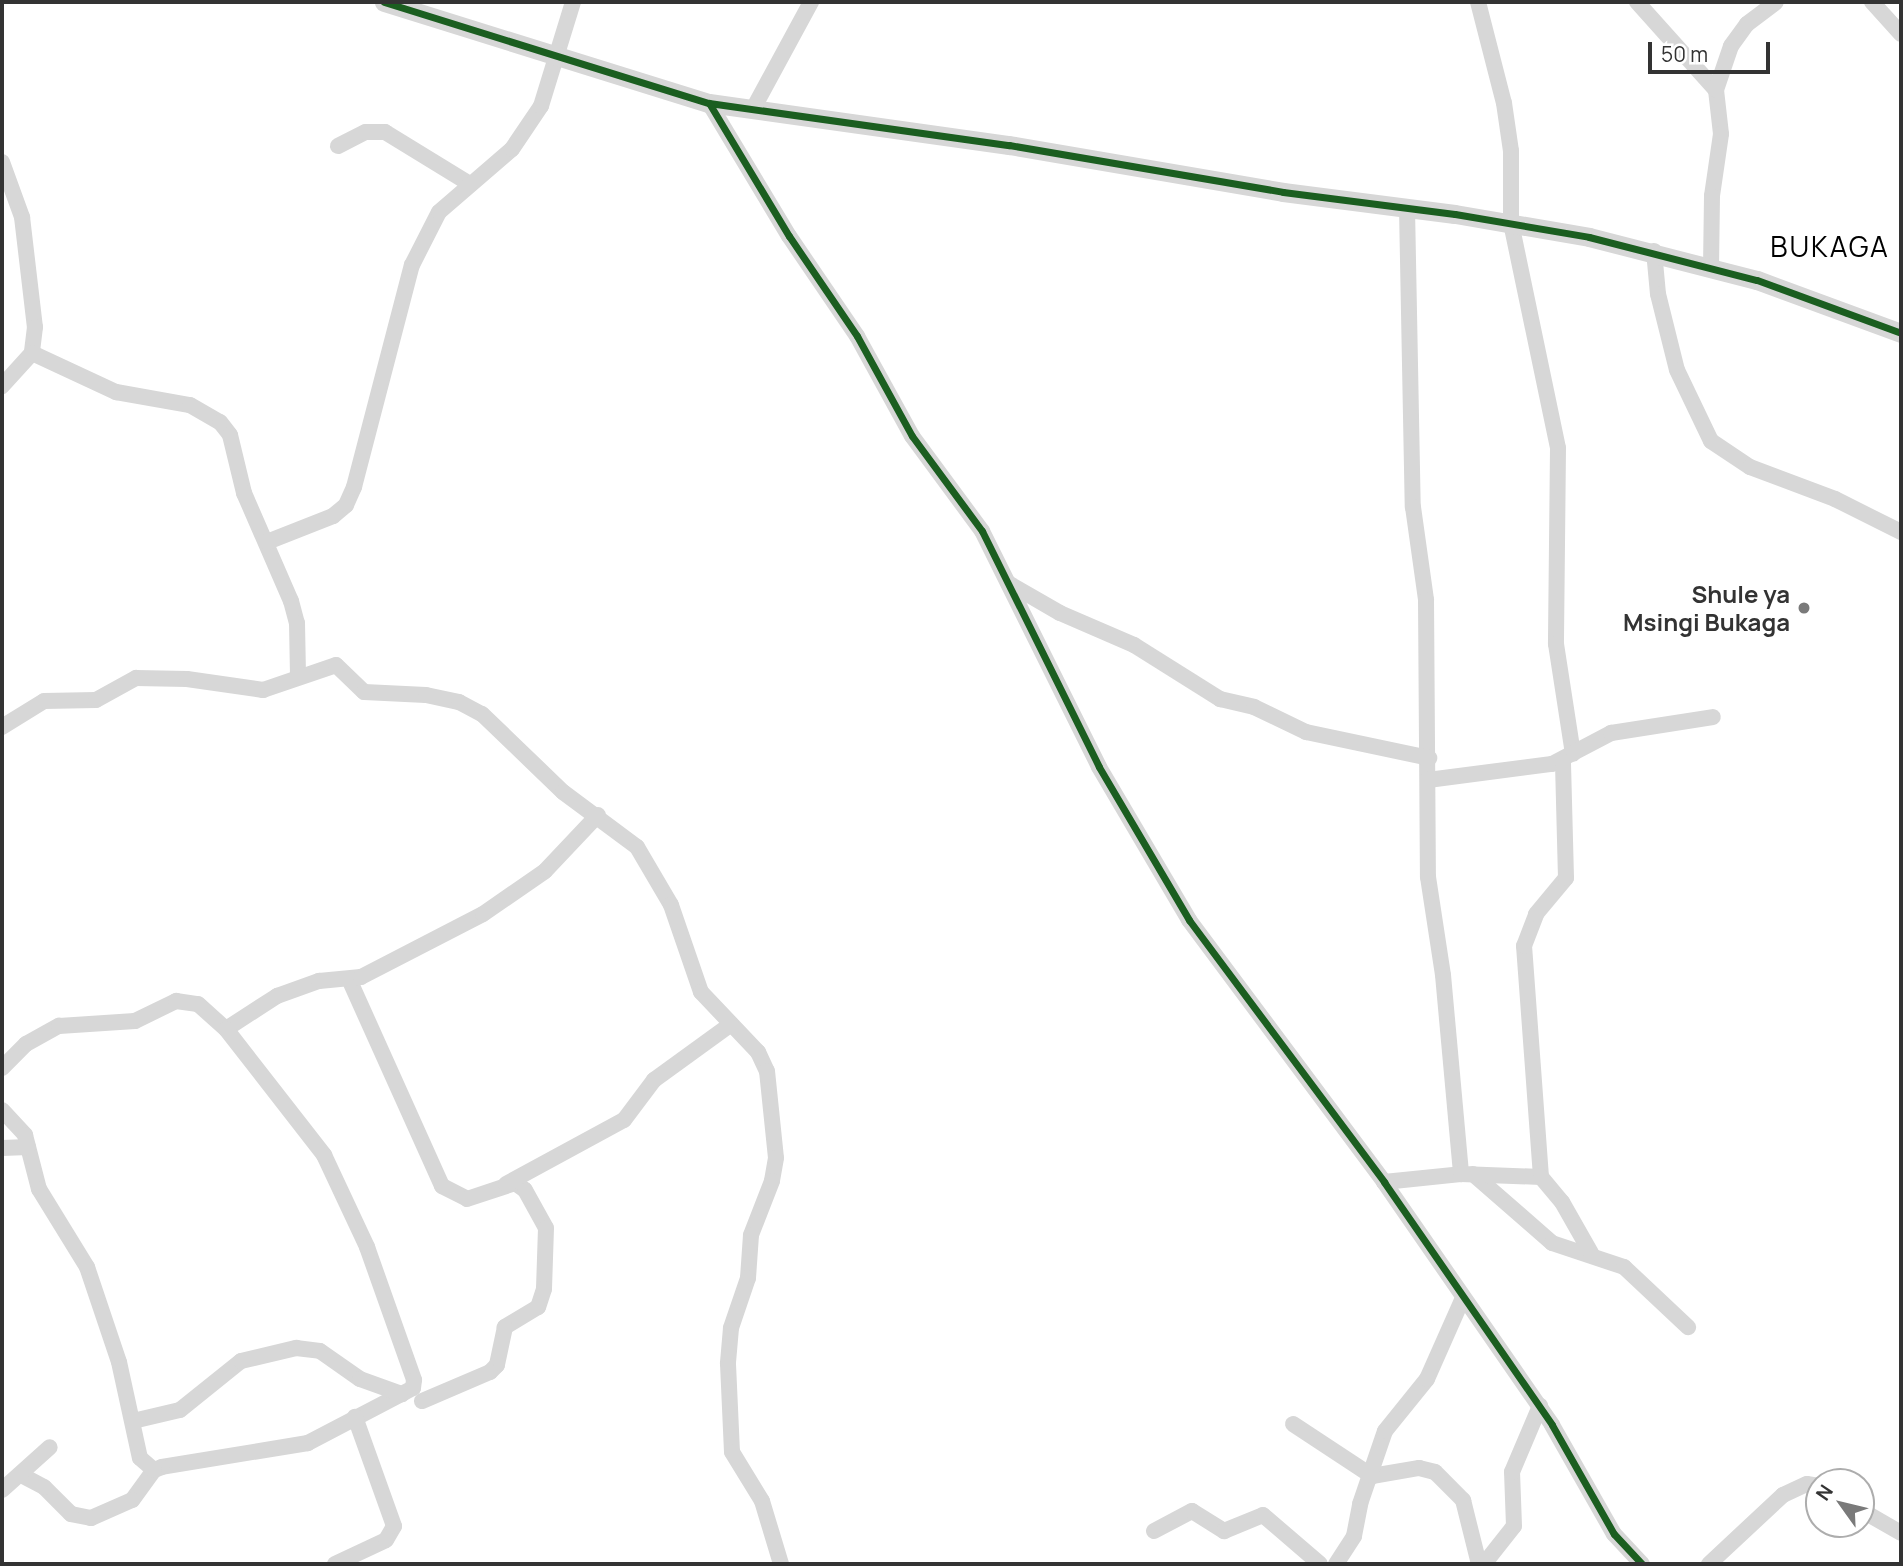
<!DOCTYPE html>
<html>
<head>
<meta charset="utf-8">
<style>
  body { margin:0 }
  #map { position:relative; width:1903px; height:1566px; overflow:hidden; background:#fff; font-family:Manrope,sans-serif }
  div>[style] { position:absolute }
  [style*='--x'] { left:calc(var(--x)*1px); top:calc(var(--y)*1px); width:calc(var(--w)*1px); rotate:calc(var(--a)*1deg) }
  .minor>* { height:16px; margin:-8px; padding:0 8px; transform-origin:8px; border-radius:8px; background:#d7d7d7 }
  .tertiary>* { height:19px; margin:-9.5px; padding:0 9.5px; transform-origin:9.5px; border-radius:9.5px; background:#d7d7d7 }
  .cycleway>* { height:7px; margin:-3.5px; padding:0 3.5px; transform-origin:3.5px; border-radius:3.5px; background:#1b5e20 }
  .dots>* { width:19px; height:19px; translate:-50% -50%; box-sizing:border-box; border:4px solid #fff; border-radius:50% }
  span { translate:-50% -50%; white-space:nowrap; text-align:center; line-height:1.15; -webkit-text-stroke:7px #fff; paint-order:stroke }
  .poi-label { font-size:24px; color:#333; font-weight:700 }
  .right { translate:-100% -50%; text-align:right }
  .quarter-label { font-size:28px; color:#000; letter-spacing:2px }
  .frame { position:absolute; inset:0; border:4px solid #333; pointer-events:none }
  .north { position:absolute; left:1805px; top:1468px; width:70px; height:70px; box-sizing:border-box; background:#fff; border:2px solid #adadad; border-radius:50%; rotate:304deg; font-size:19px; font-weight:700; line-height:28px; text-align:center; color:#333 }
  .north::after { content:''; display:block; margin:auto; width:24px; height:32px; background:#7a7a7a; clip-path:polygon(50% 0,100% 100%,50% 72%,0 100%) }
  .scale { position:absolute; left:1648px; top:42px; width:122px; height:32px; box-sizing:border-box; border:4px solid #333; border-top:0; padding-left:9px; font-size:21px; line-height:24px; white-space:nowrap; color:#333; -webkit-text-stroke:5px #fff; paint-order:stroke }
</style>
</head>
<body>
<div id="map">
  <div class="minor">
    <div style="--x:1478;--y:2;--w:104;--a:75.6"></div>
    <div style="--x:1504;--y:103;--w:49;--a:81.7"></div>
    <div style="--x:1511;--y:151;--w:72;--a:90"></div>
    <div style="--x:1511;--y:223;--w:230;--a:78.2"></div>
    <div style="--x:1558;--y:448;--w:196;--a:90.6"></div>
    <div style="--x:1556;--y:644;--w:111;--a:81.2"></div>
    <div style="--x:1637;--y:2;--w:118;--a:48.1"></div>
    <div style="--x:1716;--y:90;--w:44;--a:83.5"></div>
    <div style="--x:1721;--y:134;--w:63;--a:98.3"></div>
    <div style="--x:1712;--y:196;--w:69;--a:90.8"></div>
    <div style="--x:1872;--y:2;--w:43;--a:47.8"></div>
    <div style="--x:1716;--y:90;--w:46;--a:-71.2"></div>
    <div style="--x:1731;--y:46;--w:27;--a:-54"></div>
    <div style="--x:1747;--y:24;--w:36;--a:-37"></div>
    <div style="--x:709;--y:103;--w:155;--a:59"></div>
    <div style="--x:789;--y:236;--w:121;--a:55.8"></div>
    <div style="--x:857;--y:336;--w:114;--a:61.2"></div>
    <div style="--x:912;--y:436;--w:118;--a:53.6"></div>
    <div style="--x:982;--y:531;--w:263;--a:63.6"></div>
    <div style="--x:1099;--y:767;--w:178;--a:59.5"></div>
    <div style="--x:1189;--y:920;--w:327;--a:53.3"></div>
    <div style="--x:1384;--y:1182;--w:295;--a:55.3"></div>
    <div style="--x:1552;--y:1425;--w:125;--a:60.4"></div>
    <div style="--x:1614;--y:1534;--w:41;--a:47"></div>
    <div style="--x:753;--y:109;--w:122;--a:-61.5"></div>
    <div style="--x:338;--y:146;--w:31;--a:-27"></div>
    <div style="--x:366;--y:132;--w:19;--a:0"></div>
    <div style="--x:385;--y:132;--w:100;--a:31.5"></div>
    <div style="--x:2;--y:162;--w:59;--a:70"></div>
    <div style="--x:22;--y:217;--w:111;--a:83.3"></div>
    <div style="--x:35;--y:327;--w:26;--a:97"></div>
    <div style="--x:32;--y:353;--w:45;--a:132.3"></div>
    <div style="--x:1407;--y:208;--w:299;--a:88.9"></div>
    <div style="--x:1413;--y:507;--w:94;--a:82"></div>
    <div style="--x:1426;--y:600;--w:277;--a:89.6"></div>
    <div style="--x:1428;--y:877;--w:99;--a:81.3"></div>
    <div style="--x:1443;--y:975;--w:200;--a:84.8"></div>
    <div style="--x:1654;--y:251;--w:43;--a:84.7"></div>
    <div style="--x:1658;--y:294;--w:78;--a:76"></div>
    <div style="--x:1677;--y:370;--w:79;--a:64.4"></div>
    <div style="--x:1711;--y:441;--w:47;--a:33.7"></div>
    <div style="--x:1750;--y:467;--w:91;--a:20.6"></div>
    <div style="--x:1835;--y:499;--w:74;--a:26.6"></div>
    <div style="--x:32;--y:353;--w:93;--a:24.9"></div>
    <div style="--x:116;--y:392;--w:75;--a:10"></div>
    <div style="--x:190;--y:405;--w:34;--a:30"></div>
    <div style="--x:220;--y:422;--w:16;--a:52"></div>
    <div style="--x:230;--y:435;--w:60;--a:76.4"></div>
    <div style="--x:244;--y:493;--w:118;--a:66.5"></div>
    <div style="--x:291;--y:601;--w:23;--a:75"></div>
    <div style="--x:297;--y:623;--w:54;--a:88.9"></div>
    <div style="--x:267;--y:542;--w:71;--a:-21.5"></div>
    <div style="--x:333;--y:516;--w:17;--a:-40"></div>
    <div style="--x:346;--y:505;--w:20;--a:-66"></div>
    <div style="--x:354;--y:487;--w:229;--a:-75.4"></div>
    <div style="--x:412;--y:265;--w:59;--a:-63"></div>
    <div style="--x:439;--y:212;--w:96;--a:-40.8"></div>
    <div style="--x:512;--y:149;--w:52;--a:-56"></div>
    <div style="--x:541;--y:106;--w:109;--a:-72.9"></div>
    <div style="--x:1008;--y:583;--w:60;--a:30"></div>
    <div style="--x:1060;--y:613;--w:81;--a:23.4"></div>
    <div style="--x:1134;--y:645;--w:102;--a:32.1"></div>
    <div style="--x:1220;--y:699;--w:35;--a:13"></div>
    <div style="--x:1254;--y:707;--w:58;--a:25.7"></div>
    <div style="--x:1306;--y:732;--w:126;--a:11.9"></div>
    <div style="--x:2;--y:727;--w:49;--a:-31.8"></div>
    <div style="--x:44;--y:701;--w:52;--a:-1.1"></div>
    <div style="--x:96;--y:700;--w:46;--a:-28.8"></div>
    <div style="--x:136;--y:678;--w:51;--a:1.1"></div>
    <div style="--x:187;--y:679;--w:77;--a:8.2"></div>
    <div style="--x:263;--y:690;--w:77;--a:-18.9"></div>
    <div style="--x:336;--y:665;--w:39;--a:44"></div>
    <div style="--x:364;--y:692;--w:62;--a:2.8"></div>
    <div style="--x:426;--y:695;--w:34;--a:12"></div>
    <div style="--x:459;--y:702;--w:26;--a:28"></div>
    <div style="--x:482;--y:714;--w:112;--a:43.9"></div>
    <div style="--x:563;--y:792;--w:92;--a:36.6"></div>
    <div style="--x:637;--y:847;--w:67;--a:59.6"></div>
    <div style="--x:671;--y:905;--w:92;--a:71"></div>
    <div style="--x:701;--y:992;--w:83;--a:46.5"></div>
    <div style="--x:758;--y:1052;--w:21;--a:65"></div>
    <div style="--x:767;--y:1071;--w:87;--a:84.1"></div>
    <div style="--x:776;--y:1158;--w:23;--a:100"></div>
    <div style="--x:772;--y:1181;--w:58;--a:111.3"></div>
    <div style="--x:751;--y:1235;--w:43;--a:94"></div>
    <div style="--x:748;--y:1278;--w:53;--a:108.8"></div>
    <div style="--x:731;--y:1328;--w:36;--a:95"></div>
    <div style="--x:728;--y:1364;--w:88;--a:87.4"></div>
    <div style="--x:732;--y:1452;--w:57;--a:58.5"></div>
    <div style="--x:762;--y:1501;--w:66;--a:73.2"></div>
    <div style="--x:1428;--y:780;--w:125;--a:-7.4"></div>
    <div style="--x:1552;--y:764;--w:67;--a:-27.7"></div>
    <div style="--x:1611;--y:733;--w:103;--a:-8.9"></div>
    <div style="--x:349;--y:979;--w:227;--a:65.8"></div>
    <div style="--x:442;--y:1186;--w:28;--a:27"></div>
    <div style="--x:467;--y:1199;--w:51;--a:-18.4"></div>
    <div style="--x:515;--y:1183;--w:12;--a:35"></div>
    <div style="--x:525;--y:1190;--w:43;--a:61.1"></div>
    <div style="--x:546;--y:1228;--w:61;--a:91.9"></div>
    <div style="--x:544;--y:1289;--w:19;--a:108"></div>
    <div style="--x:538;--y:1307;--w:39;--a:149"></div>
    <div style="--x:505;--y:1327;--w:39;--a:102"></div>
    <div style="--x:497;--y:1365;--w:10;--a:135"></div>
    <div style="--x:490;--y:1372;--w:74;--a:156.9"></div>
    <div style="--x:226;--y:1029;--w:61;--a:-32.9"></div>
    <div style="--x:277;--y:996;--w:45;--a:-19.7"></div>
    <div style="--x:319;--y:981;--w:42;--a:-5.4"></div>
    <div style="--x:361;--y:977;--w:137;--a:-27.3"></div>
    <div style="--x:483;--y:914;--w:75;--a:-34.7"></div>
    <div style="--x:545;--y:871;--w:77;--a:-46.6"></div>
    <div style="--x:2;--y:1068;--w:34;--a:-45"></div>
    <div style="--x:26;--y:1044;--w:38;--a:-29"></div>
    <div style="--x:59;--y:1026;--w:76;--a:-3.8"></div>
    <div style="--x:135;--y:1021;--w:46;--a:-26"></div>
    <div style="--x:176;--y:1001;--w:22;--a:8"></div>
    <div style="--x:198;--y:1004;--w:38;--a:42"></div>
    <div style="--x:226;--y:1029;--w:160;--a:52.1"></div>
    <div style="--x:324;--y:1155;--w:102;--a:64.9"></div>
    <div style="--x:367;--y:1247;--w:141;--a:70.5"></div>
    <div style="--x:414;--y:1380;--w:8;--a:97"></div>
    <div style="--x:413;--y:1388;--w:119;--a:152.4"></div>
    <div style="--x:308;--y:1443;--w:148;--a:170.7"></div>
    <div style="--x:162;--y:1467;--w:9;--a:159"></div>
    <div style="--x:154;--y:1470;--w:37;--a:126"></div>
    <div style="--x:132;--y:1500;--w:45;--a:156.3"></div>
    <div style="--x:91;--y:1518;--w:20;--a:-169"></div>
    <div style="--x:71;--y:1514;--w:38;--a:-135"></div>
    <div style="--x:44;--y:1487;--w:27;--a:-152"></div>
    <div style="--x:2;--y:1110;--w:34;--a:47"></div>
    <div style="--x:25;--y:1135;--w:56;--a:75.5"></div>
    <div style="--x:39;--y:1189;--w:92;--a:58.4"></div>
    <div style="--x:87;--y:1267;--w:100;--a:71.4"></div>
    <div style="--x:119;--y:1362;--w:98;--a:77.7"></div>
    <div style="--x:140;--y:1458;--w:18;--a:41"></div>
    <div style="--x:2;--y:1148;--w:26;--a:-2"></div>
    <div style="--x:1473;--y:1174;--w:105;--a:41.1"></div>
    <div style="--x:1552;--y:1243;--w:76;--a:18.4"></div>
    <div style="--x:1624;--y:1267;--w:88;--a:43.2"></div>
    <div style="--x:1541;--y:1177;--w:232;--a:-94.2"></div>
    <div style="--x:1524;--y:946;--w:34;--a:-69"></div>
    <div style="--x:1536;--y:914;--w:47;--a:-50.2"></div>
    <div style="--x:1566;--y:878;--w:117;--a:-91.5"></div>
    <div style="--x:1384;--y:1182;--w:77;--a:-5.9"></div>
    <div style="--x:1461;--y:1174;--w:80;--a:2.1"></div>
    <div style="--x:1541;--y:1177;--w:33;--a:50"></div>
    <div style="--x:1562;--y:1202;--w:59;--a:60.4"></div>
    <div style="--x:506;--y:1184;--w:134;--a:-28.5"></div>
    <div style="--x:624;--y:1120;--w:50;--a:-53.1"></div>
    <div style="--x:654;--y:1080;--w:95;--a:-36"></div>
    <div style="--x:133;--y:1421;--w:48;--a:-13.2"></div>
    <div style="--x:180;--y:1410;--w:78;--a:-38.8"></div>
    <div style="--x:241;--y:1361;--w:57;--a:-13.3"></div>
    <div style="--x:296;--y:1348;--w:24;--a:7"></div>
    <div style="--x:320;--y:1351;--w:49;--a:35"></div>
    <div style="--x:360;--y:1379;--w:45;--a:19.7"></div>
    <div style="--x:1293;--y:1424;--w:95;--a:33.4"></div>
    <div style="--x:1372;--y:1476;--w:48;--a:-9.7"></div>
    <div style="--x:1419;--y:1468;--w:16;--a:14"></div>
    <div style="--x:1435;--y:1472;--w:40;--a:45"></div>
    <div style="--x:1463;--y:1500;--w:66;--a:76"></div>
    <div style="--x:2;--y:1490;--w:64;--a:-41.9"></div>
    <div style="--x:1861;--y:1510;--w:46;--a:29.9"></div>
    <div style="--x:1154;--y:1531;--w:43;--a:-27.8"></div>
    <div style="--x:1192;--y:1511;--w:38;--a:32"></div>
    <div style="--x:1224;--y:1531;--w:42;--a:-22.3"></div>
    <div style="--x:1263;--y:1515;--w:75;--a:40.7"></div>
    <div style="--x:335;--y:1564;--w:56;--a:-25.2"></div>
    <div style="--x:386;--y:1540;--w:16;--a:-60"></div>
    <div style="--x:394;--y:1526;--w:116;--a:-109.7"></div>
    <div style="--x:1336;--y:1564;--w:33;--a:-57"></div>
    <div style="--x:1354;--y:1536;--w:33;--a:-79"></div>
    <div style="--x:1360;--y:1504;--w:77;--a:-71.1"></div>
    <div style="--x:1385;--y:1431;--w:67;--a:-51.1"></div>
    <div style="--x:1427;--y:1379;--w:86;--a:-66.1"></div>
    <div style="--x:1484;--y:1564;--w:48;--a:-51.7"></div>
    <div style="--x:1514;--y:1526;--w:54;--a:-92.1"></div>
    <div style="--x:1512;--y:1472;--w:72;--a:-67"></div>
    <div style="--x:1709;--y:1564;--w:101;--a:-43"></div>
    <div style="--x:1783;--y:1495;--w:26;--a:-25"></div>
    <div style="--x:1807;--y:1484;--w:12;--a:9"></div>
  </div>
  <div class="tertiary">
    <div style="--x:384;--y:2;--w:340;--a:17.3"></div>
    <div style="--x:709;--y:103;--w:303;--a:8"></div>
    <div style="--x:1009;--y:145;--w:278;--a:9.7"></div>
    <div style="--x:1283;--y:192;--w:173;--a:7.3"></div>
    <div style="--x:1455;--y:214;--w:136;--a:9.7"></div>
    <div style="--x:1589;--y:237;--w:173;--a:14.4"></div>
    <div style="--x:1757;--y:280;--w:153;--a:20.2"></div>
  </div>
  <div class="cycleway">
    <div style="--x:384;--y:2;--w:340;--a:17.3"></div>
    <div style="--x:709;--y:103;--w:303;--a:8"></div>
    <div style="--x:1009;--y:145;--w:278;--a:9.7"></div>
    <div style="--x:1283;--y:192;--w:173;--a:7.3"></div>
    <div style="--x:1455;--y:214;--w:136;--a:9.7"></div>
    <div style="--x:1589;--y:237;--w:173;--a:14.4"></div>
    <div style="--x:1757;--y:280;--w:153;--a:20.2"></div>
    <div style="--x:709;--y:103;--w:155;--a:59"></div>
    <div style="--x:789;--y:236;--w:121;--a:55.8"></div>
    <div style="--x:857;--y:336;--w:114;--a:61.2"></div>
    <div style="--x:912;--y:436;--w:118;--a:53.6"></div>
    <div style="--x:982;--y:531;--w:263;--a:63.6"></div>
    <div style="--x:1099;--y:767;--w:178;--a:59.5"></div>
    <div style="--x:1189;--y:920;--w:327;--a:53.3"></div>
    <div style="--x:1384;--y:1182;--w:295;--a:55.3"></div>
    <div style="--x:1552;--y:1425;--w:125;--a:60.4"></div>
    <div style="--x:1614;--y:1534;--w:41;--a:47"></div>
  </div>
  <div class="dots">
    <div style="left:1804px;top:608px;background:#7a7a7a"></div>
  </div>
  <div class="poi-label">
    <span class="right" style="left:1790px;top:608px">Shule ya<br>Msingi Bukaga</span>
  </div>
  <div class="quarter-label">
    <span style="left:1830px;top:246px">BUKAGA</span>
  </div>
  <div class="frame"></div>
  <div class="north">N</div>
  <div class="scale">50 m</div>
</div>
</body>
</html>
